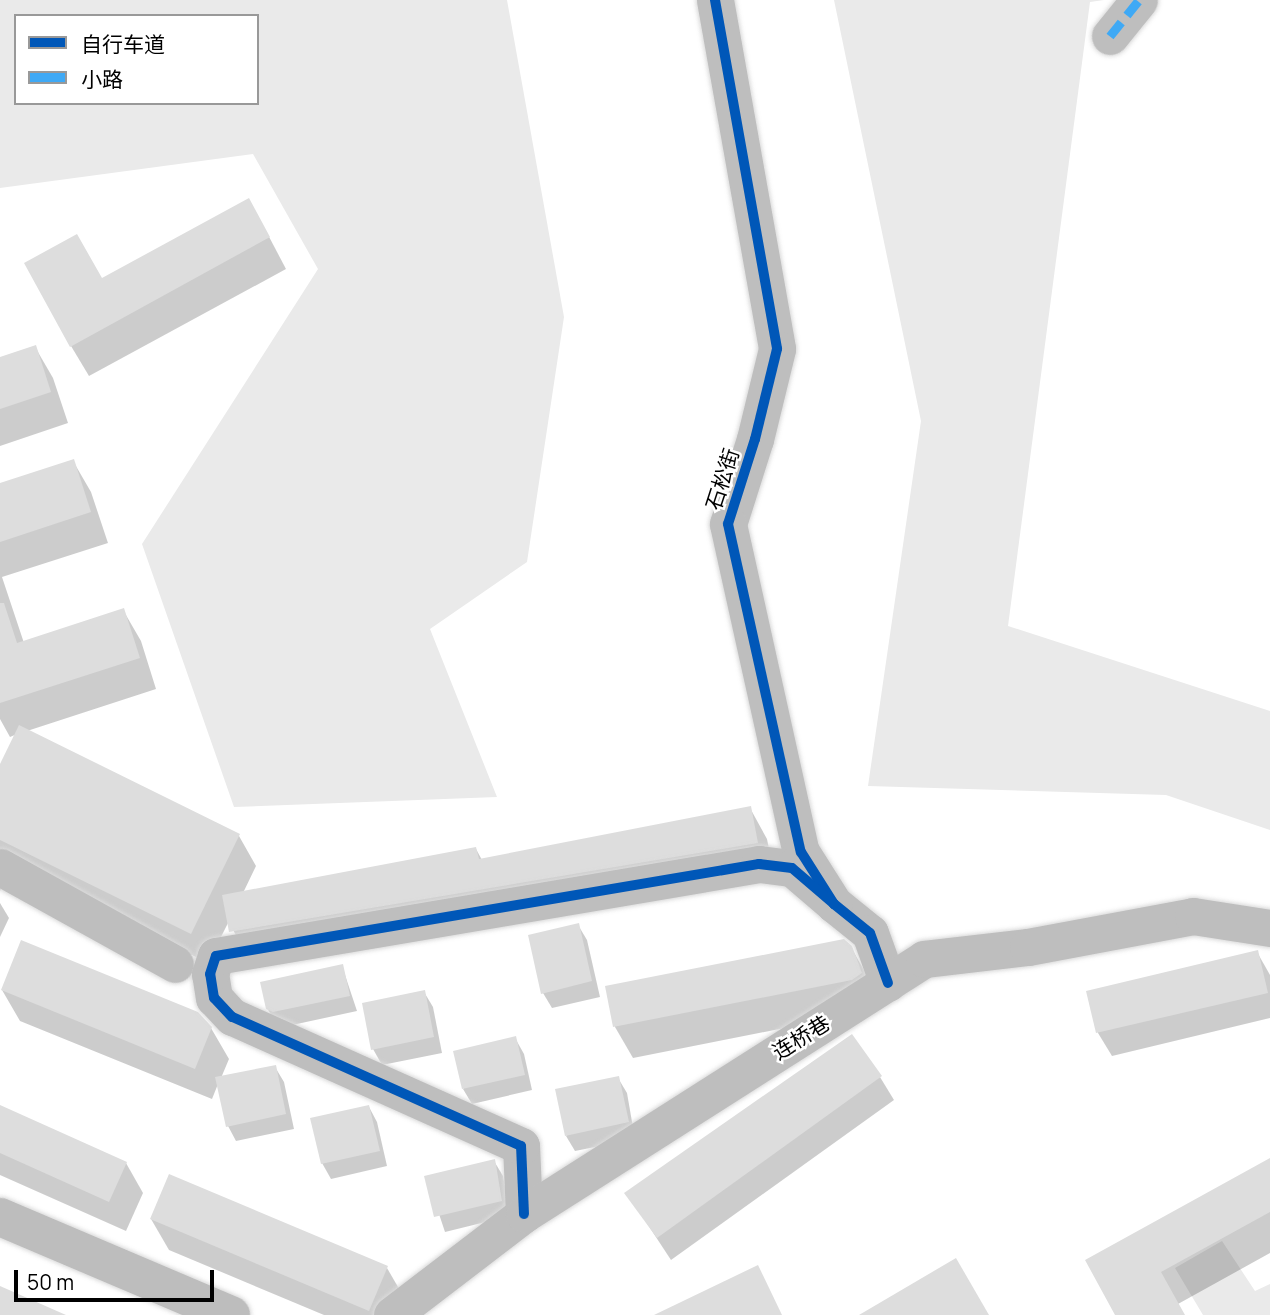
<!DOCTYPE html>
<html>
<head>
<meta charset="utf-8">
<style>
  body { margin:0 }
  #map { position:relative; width:1270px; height:1315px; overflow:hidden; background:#fff; font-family:Manrope,"Noto Sans SC",sans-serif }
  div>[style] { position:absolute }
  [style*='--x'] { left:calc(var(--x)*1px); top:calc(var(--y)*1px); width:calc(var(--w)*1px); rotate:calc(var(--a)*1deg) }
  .green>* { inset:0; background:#eaeaea }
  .shadow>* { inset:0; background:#0003 }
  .building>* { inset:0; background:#ddd }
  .roads { filter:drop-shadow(0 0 2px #dbdbdb) drop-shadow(0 0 2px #dbdbdb) }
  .minor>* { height:37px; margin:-18.5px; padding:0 18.5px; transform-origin:18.5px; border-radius:18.5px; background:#bebebe }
  .major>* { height:38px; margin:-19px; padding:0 19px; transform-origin:19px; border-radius:19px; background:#bdbdbd }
  .quiet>* { height:9px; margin-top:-4.5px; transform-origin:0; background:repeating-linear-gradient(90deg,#3fa9f5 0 18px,transparent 0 27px) }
  .cycleway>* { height:10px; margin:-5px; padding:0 5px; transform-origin:5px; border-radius:5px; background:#0057b8 }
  span { translate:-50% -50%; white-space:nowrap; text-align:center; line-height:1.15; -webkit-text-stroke:5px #fff; paint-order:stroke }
  .street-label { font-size:21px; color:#000 }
  .legend { position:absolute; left:14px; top:14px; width:245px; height:91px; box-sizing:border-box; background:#fff; border:2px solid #999; margin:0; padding:9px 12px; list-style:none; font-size:21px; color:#000 }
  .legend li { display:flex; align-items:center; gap:14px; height:35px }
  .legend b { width:35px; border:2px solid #999 }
  .scale { position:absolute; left:14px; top:1270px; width:200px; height:32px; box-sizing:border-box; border:4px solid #000; border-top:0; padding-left:9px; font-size:21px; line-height:24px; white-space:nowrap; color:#000; -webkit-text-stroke:5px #fff; paint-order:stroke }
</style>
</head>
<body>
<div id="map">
  <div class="green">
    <div style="clip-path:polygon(evenodd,0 0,507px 0,564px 317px,527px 562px,430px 629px,497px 797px,234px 807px,142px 544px,318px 269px,253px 154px,0 188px,0 0,16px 16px,257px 16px,257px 103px,16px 103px,16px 16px)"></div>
    <div style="clip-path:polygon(834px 0,1104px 0,1090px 2px,1008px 626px,1270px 711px,1270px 830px,1166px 795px,868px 786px,921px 421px)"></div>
    <div style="clip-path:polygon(1222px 1241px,1255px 1291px,1270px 1284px,1270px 1315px,1203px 1315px,1175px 1268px)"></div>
  </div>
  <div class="shadow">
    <div style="clip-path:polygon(266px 231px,286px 269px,89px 376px,71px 346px,101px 280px)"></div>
    <div style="clip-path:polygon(35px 347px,53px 378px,68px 423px,0 446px,0 359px)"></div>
    <div style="clip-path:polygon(73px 461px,91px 492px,108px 543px,2px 577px,24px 643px,123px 610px,141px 641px,156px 689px,27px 731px,239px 836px,256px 866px,243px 893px,476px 849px,482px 860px,750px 808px,767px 839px,774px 874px,249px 963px,229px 921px,208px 963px,30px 875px,7px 878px,0 891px,0 769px,17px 734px,10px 737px,0 719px,0 485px)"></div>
    <div style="clip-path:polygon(0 903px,9px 918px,0 937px)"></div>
    <div style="clip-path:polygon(578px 925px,587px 940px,600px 997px,552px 1008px,543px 993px)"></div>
    <div style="clip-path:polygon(851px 947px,869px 979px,870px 1011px,633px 1058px,615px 1027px,607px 987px)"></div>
    <div style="clip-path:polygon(1257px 952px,1270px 975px,1270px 1018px,1112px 1056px,1098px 1033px,1089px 992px)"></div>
    <div style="clip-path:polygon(342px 966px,357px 1011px,283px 1027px,277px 1025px,267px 1008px)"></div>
    <div style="clip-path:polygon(2px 990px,211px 1028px,229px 1059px,221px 1078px,275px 1067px,284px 1082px,294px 1129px,236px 1141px,228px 1126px,218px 1084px,212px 1099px,20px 1021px)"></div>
    <div style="clip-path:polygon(424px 992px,433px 1007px,442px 1053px,382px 1065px,373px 1049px)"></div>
    <div style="clip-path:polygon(515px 1038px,524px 1054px,532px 1090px,472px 1104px,463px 1089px)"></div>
    <div style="clip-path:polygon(880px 1077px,894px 1100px,671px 1260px,627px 1193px)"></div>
    <div style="clip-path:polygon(618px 1078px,627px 1093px,635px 1139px,575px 1151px,566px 1136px)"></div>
    <div style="clip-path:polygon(0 1107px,126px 1163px,143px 1193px,126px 1231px,0 1175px)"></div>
    <div style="clip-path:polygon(369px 1107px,377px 1122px,387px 1166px,331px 1179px,322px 1163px)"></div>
    <div style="clip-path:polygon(1270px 1160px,1270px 1253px,1178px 1304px,1184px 1315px,1117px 1315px)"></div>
    <div style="clip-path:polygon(494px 1161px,503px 1176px,510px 1216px,445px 1232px,427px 1178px)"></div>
    <div style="clip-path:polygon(151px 1219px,387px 1268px,405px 1299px,398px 1315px,324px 1315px,169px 1250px)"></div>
  </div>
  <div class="building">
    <div style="clip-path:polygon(249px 198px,270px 237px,70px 347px,24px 263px,77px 234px,102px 278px)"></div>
    <div style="clip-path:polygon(36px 345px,51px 392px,0 409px,0 357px)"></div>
    <div style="clip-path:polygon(74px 459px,91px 512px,0 542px,0 483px)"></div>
    <div style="clip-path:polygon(0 603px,4px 603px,17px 643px,124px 608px,140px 658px,0 703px)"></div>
    <div style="clip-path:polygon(19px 725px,240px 834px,191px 934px,0 840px,0 764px)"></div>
    <div style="clip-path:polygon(751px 806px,758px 843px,229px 932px,222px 895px,476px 847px,479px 859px)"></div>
    <div style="clip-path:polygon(579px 923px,592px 981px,541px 994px,528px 935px)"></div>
    <div style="clip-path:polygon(844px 939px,852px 946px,862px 973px,852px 980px,613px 1027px,605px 986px)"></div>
    <div style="clip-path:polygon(21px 940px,198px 1012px,212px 1027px,195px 1069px,1px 990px)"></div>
    <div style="clip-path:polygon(1258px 950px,1268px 993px,1096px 1033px,1086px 991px)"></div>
    <div style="clip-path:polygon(343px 964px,350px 996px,273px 1012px,266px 1009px,260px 982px)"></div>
    <div style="clip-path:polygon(425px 990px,434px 1037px,371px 1050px,362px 1003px)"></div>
    <div style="clip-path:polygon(852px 1034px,882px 1076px,657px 1238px,624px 1193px)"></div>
    <div style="clip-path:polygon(516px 1036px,525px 1075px,462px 1089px,453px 1051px)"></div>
    <div style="clip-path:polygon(276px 1065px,286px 1114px,226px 1127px,215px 1077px)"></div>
    <div style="clip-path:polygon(619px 1076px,629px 1122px,565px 1136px,555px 1089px)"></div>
    <div style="clip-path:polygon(0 1105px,127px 1162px,109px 1202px,0 1153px)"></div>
    <div style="clip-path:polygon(369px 1105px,380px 1151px,321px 1164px,310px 1118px)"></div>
    <div style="clip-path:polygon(1270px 1158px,1270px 1212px,1161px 1272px,1185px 1315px,1115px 1315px,1085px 1260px)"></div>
    <div style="clip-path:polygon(495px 1159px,502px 1201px,434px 1217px,424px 1176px)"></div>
    <div style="clip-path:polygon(169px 1174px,388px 1266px,369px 1311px,150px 1219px)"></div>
    <div style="clip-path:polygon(956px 1258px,989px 1315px,859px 1315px)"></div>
    <div style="clip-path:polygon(758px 1265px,782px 1315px,654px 1315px)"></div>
    <div style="clip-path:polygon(0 1286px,66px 1315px,0 1315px)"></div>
  </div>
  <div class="roads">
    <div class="minor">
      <div style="--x:715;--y:0;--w:354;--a:79.9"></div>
      <div style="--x:777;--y:349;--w:93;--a:103.7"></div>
      <div style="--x:755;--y:439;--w:89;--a:107.6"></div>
      <div style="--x:728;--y:524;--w:336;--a:77.5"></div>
      <div style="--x:801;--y:852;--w:62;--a:57.6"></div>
      <div style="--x:834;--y:904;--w:46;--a:38.9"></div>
      <div style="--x:870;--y:933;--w:53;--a:70.2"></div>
      <div style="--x:1110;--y:36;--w:46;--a:-51.1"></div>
      <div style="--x:0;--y:867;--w:200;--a:29"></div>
      <div style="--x:524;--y:1214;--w:68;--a:-92.5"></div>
      <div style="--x:521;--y:1146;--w:316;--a:-155.9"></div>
      <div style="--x:232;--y:1017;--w:26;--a:-133"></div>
      <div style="--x:214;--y:998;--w:24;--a:-99"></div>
      <div style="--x:210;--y:974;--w:19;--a:-72"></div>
      <div style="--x:216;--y:956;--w:551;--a:-9.62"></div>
      <div style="--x:759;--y:864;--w:33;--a:7"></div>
      <div style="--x:792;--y:868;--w:55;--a:40.6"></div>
      <div style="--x:392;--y:1315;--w:166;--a:-37.4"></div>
      <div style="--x:524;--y:1214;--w:474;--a:-32.5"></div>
      <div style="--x:924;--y:959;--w:105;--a:-6.6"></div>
      <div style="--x:1028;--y:947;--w:168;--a:-10.6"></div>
      <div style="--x:1193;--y:916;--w:78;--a:8.9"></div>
    </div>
    <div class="major">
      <div style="--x:0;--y:1217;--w:251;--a:23"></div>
    </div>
  </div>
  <div class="quiet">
    <div style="--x:1110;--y:36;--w:46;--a:-51.1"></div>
  </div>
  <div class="cycleway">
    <div style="--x:715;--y:0;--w:354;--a:79.9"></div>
    <div style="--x:777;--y:349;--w:93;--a:103.7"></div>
    <div style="--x:755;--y:439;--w:89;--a:107.6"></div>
    <div style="--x:728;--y:524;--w:336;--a:77.5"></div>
    <div style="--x:801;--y:852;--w:62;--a:57.6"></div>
    <div style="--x:834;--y:904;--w:46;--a:38.9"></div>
    <div style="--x:870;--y:933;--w:53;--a:70.2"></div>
    <div style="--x:524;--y:1214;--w:68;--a:-92.5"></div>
    <div style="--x:521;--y:1146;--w:316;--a:-155.9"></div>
    <div style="--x:232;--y:1017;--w:26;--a:-133"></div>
    <div style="--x:214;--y:998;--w:24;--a:-99"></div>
    <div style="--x:210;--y:974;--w:19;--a:-72"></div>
    <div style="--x:216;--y:956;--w:551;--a:-9.62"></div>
    <div style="--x:759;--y:864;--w:33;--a:7"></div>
    <div style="--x:792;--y:868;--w:55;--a:40.6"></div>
  </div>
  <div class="street-label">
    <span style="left:722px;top:479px;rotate:-72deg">石松街</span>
    <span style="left:801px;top:1037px;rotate:-32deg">连桥巷</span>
  </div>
  <ul class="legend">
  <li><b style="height:9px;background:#0057b8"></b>自行车道</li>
  <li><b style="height:9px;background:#3fa9f5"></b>小路</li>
  </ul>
  <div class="scale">50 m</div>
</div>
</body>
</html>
